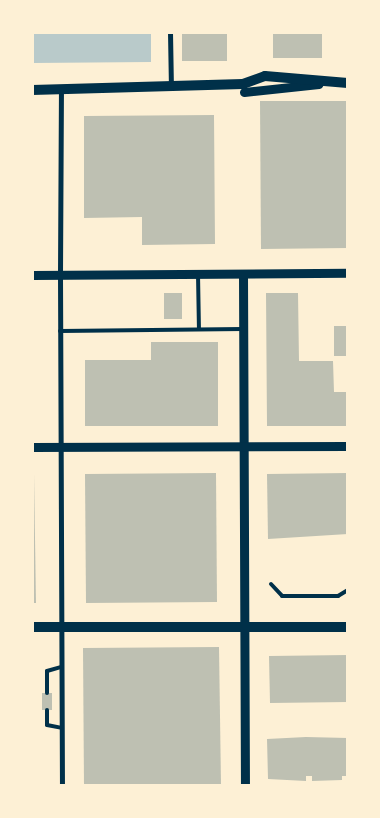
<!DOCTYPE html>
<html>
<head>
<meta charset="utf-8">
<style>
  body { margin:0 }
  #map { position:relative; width:380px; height:818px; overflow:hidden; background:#fdf0d5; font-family:"PT Sans Narrow",sans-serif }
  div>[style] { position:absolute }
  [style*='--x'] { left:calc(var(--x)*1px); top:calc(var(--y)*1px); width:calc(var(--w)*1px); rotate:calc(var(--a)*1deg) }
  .green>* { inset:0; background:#b9caca }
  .building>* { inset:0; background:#bec0b2 }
  .service>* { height:4px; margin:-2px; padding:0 2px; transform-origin:2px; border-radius:2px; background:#003049 }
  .pedestrian>* { height:4.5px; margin:-2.25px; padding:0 2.25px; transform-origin:2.25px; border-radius:2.25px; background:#003049 }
  .minor>* { height:5px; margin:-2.5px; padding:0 2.5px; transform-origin:2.5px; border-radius:2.5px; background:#003049 }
  .tertiary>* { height:9px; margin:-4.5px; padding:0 4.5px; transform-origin:4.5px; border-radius:4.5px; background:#003049 }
  .secondary>* { height:10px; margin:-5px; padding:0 5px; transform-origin:5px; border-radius:5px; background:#003049 }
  span { translate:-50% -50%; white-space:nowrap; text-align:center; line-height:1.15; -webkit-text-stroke:4px #fdf0d5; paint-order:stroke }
  .frame { position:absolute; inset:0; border:34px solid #fdf0d5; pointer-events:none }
</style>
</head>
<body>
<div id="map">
  <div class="green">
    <div style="clip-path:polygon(32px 33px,151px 33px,151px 62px,33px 63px)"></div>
  </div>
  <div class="building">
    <div style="clip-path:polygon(182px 32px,227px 32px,227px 61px,182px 61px)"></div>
    <div style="clip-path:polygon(273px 32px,322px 32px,322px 58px,273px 58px)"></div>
    <div style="clip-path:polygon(260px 101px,348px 101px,348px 248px,261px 249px)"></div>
    <div style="clip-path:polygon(214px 115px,215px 244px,142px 245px,142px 217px,84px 218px,84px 116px)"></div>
    <div style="clip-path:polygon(164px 293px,182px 293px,182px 319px,164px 319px)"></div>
    <div style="clip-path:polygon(266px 293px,298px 293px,299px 361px,333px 361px,334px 392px,348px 392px,348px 426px,267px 426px)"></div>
    <div style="clip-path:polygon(334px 326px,348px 326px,348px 356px,334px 356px)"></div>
    <div style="clip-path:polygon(151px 342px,218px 342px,218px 426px,85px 426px,85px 360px,151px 360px)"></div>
    <div style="clip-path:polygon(32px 473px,34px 473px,36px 603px,32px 603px)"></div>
    <div style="clip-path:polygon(216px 473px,217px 602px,86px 603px,85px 474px)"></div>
    <div style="clip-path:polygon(348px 473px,348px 534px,268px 539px,267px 474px)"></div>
    <div style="clip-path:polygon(219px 647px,221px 785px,84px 786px,83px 648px)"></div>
    <div style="clip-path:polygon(348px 655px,348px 702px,270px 703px,269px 656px)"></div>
    <div style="clip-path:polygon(42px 693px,52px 693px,52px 710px,42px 710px)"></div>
    <div style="clip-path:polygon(306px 737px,348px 738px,348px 776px,342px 776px,342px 780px,312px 781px,312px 776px,306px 776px,306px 781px,268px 779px,267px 739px)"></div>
  </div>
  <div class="service">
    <div style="--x:198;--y:274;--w:55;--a:89"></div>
    <div style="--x:60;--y:331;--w:183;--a:-0.6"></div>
    <div style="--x:271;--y:584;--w:16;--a:47"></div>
    <div style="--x:282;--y:596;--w:56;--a:0"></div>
    <div style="--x:338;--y:596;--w:12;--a:-31"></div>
    <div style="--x:47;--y:693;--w:22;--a:-90"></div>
    <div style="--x:47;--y:671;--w:15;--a:-16"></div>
    <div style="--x:47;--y:710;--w:15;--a:90"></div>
    <div style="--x:47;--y:725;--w:15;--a:11"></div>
  </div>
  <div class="pedestrian">
    <div style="--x:60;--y:274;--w:184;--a:-89.7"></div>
  </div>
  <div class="minor">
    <div style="--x:170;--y:32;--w:55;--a:89"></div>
    <div style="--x:60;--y:274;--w:512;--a:89.78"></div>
  </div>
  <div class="tertiary">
    <div style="--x:244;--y:92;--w:75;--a:-6.1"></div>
    <div style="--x:243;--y:274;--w:512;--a:89.78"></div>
    <div style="--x:32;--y:275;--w:316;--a:-0.4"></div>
    <div style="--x:32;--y:447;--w:316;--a:-0.2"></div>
  </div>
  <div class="secondary">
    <div style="--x:32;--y:90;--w:211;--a:-1.6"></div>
    <div style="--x:243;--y:84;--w:23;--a:-20"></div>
    <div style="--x:265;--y:76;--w:83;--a:4.8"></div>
    <div style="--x:32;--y:627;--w:316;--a:0"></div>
  </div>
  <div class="frame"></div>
</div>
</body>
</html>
